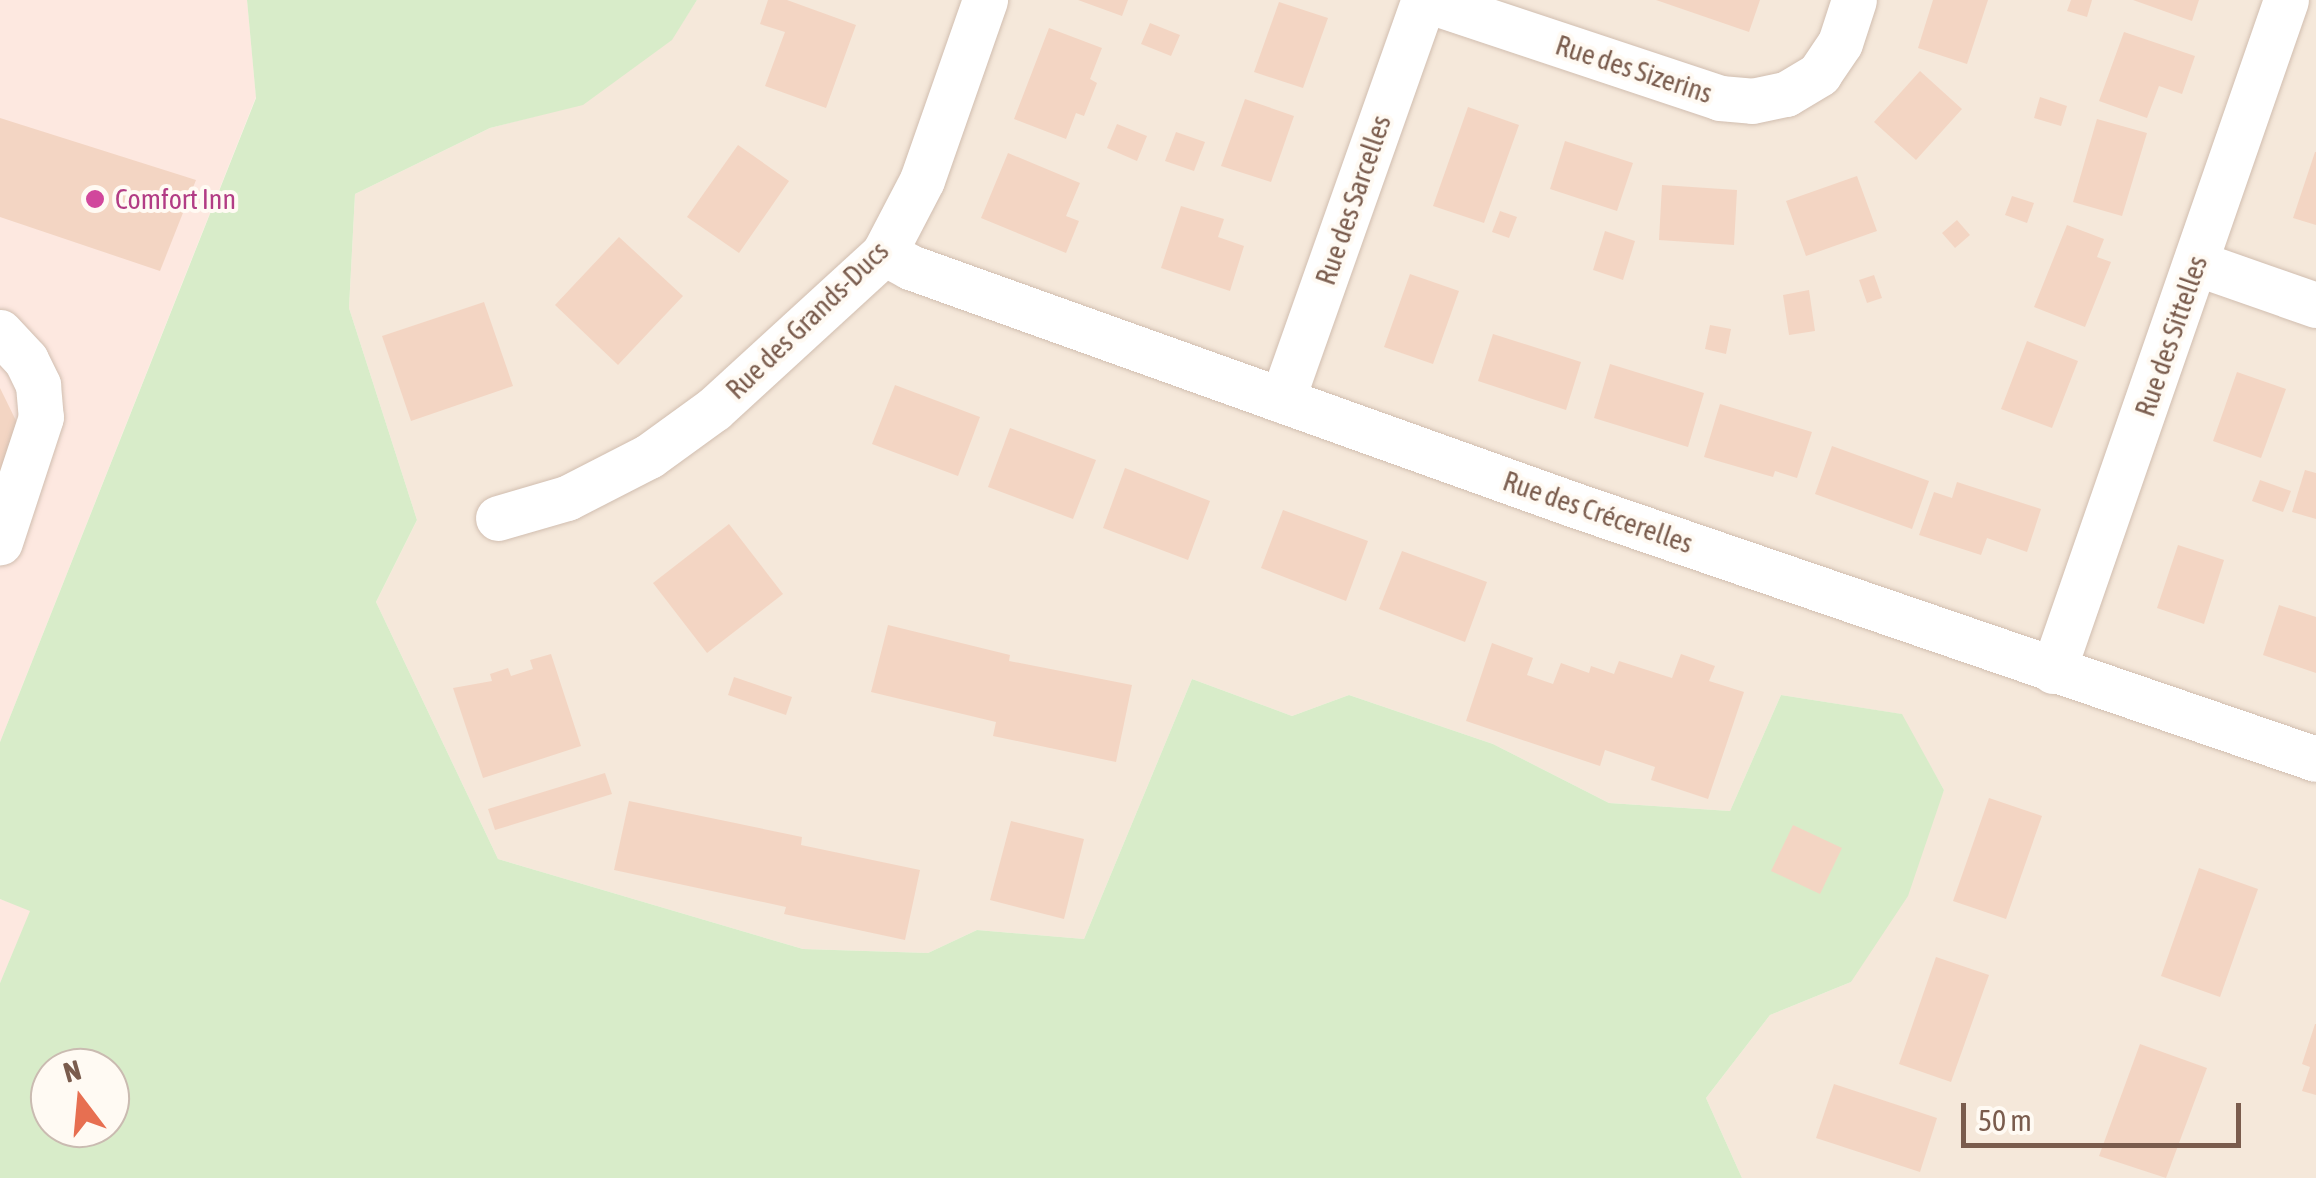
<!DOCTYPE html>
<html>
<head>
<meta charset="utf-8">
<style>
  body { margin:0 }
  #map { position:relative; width:2316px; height:1178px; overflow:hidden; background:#fdf6ec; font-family:"Asap Condensed",sans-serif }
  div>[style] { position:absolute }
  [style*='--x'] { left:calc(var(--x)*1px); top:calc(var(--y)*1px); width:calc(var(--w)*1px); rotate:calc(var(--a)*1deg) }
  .residential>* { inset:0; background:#f5e8da }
  .commercial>* { inset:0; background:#fde8e0 }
  .green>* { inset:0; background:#d8ecc9 }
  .building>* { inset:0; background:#f3d5c3 }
  .roads { filter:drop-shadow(0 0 2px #d1beb0) drop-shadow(0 0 2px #d1beb0) }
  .minor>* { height:45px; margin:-22.5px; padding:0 22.5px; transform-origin:22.5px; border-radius:22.5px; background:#fff }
  .dots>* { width:28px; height:28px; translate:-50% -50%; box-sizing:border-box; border:5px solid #fffaf3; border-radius:50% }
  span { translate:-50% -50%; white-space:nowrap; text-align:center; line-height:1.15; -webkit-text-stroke:8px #fffaf3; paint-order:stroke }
  .street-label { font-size:28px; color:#7a5c4d }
  .hotel-label { font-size:28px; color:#b23c85 }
  .left { translate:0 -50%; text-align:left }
  .north { position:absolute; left:30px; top:1048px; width:100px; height:100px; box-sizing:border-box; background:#fffaf3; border:2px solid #cabbb1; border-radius:50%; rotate:344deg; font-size:28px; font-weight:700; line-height:40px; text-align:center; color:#7a5c4d }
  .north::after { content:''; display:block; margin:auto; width:35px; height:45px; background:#e76f51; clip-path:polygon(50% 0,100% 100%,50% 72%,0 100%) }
  .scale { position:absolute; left:1961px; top:1103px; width:280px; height:45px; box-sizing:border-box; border:5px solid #7a5c4d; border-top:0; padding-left:12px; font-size:30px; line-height:35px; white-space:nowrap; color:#7a5c4d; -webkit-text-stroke:8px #fffaf3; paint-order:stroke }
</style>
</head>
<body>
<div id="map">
  <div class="residential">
    <div style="clip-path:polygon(697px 0,2316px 0,2316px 1178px,1742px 1178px,1706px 1098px,1770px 1015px,1851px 982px,1944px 790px,1901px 714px,1781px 695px,1730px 811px,1609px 803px,1493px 744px,1349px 695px,1292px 716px,1192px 679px,1084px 939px,977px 930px,928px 953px,803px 949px,498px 859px,376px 602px,417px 520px,349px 308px,355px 194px,490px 128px,583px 104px,671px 40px)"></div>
  </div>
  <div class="commercial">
    <div style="clip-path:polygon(0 0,247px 0,256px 97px,0 742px)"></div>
    <div style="clip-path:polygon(0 899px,31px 910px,0 983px)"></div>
  </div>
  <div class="green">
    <div style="clip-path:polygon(evenodd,247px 0,697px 0,672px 40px,583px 105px,490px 128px,355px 194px,349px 308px,417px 520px,376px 602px,498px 859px,803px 949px,928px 953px,977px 930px,1084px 939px,1192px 679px,1292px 716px,1349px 695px,1493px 744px,1609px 803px,1730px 811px,1781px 695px,1902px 714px,1944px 790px,1908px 896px,1851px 982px,1770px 1015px,1706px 1098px,1742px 1178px,0 1178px,0 983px,30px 911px,0 899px,0 742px,256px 98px,247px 0,50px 1068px,110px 1068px,110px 1128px,50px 1128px,50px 1068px)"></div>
  </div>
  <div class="building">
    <div style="clip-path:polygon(768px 0,787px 0,856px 25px,826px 108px,765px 86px,785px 32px,760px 24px)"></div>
    <div style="clip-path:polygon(1078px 0,1128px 0,1122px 16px)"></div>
    <div style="clip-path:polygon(1656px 0,1760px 0,1749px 32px)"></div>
    <div style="clip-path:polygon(1933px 0,1988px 0,1967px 64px,1918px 48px)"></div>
    <div style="clip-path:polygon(2071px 0,2092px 0,2087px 17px,2067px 11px)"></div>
    <div style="clip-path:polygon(2133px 0,2199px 0,2192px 21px)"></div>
    <div style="clip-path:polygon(1279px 2px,1328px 18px,1303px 88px,1254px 72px)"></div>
    <div style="clip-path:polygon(1150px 23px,1180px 35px,1171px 56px,1141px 44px)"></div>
    <div style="clip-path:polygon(1049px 28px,1102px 48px,1090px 79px,1097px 83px,1084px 116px,1076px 113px,1066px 139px,1014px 119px)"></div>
    <div style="clip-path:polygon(2124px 32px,2195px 56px,2182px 94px,2159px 86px,2147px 118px,2099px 101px)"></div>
    <div style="clip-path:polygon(1920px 71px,1962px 109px,1916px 160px,1874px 122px)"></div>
    <div style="clip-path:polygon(2040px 97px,2067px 106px,2061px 126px,2034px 118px)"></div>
    <div style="clip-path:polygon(1245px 99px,1294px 116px,1271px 182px,1221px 166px)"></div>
    <div style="clip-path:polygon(1468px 107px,1519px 125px,1484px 223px,1433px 206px)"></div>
    <div style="clip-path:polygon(0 118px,196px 180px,160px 271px,0 217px)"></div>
    <div style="clip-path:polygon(2097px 119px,2147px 133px,2122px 216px,2073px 202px)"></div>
    <div style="clip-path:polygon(1117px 124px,1147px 136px,1137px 161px,1107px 148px)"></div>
    <div style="clip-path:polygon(1176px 132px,1205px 142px,1194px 171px,1165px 161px)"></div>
    <div style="clip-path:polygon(1565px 141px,1633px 163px,1617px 211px,1550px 189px)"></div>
    <div style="clip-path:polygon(738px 145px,789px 181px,739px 253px,687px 217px)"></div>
    <div style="clip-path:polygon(2315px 152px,2316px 152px,2316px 225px,2293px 218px)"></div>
    <div style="clip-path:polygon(1008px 153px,1080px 183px,1066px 216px,1079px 221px,1066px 253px,981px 218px)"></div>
    <div style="clip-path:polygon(1857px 176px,1877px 231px,1806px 256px,1786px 201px)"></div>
    <div style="clip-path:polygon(1662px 185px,1737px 190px,1734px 245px,1659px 240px)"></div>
    <div style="clip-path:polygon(2012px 196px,2034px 203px,2027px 223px,2005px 215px)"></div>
    <div style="clip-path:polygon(1181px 206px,1224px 219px,1218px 237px,1244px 246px,1230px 291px,1161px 268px)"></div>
    <div style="clip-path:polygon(1500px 211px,1517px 217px,1509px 238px,1492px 232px)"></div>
    <div style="clip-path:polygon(1957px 220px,1970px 235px,1955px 248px,1942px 233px)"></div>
    <div style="clip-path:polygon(2067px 225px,2104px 239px,2097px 257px,2111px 262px,2085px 327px,2034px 307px)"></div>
    <div style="clip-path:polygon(1605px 231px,1635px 241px,1623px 280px,1593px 270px)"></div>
    <div style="clip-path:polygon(619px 237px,683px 296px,618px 365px,555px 305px)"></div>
    <div style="clip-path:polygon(1410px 274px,1459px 291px,1433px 364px,1384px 347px)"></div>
    <div style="clip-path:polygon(1874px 275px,1882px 298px,1867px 303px,1859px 280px)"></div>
    <div style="clip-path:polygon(1809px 290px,1815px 331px,1789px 335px,1783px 295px)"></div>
    <div style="clip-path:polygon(484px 302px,513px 386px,411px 421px,382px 336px)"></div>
    <div style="clip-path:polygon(1710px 325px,1731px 329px,1726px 354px,1705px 349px)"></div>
    <div style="clip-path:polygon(1493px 334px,1581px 362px,1566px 410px,1478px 381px)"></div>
    <div style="clip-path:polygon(2027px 341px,2078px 361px,2052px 428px,2001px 409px)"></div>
    <div style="clip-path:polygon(1610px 364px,1704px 393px,1688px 447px,1594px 418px)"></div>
    <div style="clip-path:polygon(2237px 372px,2286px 389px,2261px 458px,2213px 441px)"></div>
    <div style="clip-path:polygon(895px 385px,980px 417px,958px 476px,872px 444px)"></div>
    <div style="clip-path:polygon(0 388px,24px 437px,0 505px)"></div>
    <div style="clip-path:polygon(1720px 404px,1812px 432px,1797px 478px,1775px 471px,1773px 477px,1704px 457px)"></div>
    <div style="clip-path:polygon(1010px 428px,1096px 460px,1073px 519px,988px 487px)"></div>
    <div style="clip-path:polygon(1832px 446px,1929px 481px,1912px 529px,1815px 494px)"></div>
    <div style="clip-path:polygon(1125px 468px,1210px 501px,1188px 560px,1103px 528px)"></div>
    <div style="clip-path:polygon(2305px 470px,2316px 473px,2316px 519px,2292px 512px)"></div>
    <div style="clip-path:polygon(2260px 480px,2291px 491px,2283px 512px,2252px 501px)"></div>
    <div style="clip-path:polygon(1957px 482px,2041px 509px,2027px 552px,1987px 538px,1981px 555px,1919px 535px,1934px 492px,1952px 498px)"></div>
    <div style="clip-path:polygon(1283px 510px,1368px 541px,1346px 601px,1261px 568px)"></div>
    <div style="clip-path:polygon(729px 524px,783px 594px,707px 653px,653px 583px)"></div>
    <div style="clip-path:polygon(2178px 545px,2224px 560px,2204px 624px,2157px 608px)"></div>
    <div style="clip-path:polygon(1402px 551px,1487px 582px,1465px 642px,1379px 609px)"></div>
    <div style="clip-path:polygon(2279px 605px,2316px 617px,2316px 673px,2263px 655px)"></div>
    <div style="clip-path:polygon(888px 625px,1010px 655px,1009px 661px,1132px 685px,1116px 762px,993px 736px,996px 722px,871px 692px)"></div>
    <div style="clip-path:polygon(1492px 643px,1533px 658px,1527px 675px,1553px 684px,1561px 663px,1589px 673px,1591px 666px,1614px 674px,1619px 661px,1672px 678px,1681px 654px,1715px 666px,1709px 681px,1744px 692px,1708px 799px,1651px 780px,1655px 767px,1605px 750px,1600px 766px,1466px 721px)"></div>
    <div style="clip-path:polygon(551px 654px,581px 746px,483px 778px,453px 688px,492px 681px,490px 674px,508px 668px,511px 676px,533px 669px,530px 660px)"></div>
    <div style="clip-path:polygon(734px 677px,792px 697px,786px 715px,728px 695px)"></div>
    <div style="clip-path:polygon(605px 773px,612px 794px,495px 830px,488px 809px)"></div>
    <div style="clip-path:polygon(1989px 798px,2042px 816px,2006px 919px,1953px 901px)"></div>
    <div style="clip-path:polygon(629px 801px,802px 837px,801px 845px,920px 870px,905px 940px,784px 914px,786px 907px,614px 870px)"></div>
    <div style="clip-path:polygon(1011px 821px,1084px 839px,1064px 919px,990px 900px)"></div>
    <div style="clip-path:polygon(1793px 825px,1842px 848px,1820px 894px,1771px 871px)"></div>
    <div style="clip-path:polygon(2199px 868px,2258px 889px,2220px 997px,2161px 976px)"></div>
    <div style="clip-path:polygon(1936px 957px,1989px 975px,1951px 1082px,1899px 1064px)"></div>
    <div style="clip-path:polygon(2315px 1024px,2316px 1024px,2316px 1095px,2302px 1091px,2310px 1067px,2302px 1064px)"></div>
    <div style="clip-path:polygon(2140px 1044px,2207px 1068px,2166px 1178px,2099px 1156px)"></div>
    <div style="clip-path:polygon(1834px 1084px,1937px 1118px,1920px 1172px,1816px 1138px)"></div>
  </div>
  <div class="roads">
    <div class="minor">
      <div style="--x:1426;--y:0;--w:310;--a:18.4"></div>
      <div style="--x:1720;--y:98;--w:32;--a:5"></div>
      <div style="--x:1752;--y:101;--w:35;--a:-12"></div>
      <div style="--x:1786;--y:94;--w:39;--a:-31"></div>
      <div style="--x:1819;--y:74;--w:37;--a:-56"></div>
      <div style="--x:1840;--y:43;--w:45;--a:-72"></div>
      <div style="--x:884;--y:253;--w:30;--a:28"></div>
      <div style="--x:910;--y:267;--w:703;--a:19.7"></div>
      <div style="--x:1572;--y:504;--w:786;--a:18.92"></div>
      <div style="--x:2196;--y:263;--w:127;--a:19.3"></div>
      <div style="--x:0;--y:332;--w:38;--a:47"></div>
      <div style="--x:26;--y:360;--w:28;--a:64"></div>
      <div style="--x:38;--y:385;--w:32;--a:85"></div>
      <div style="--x:41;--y:417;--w:132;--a:108.2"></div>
      <div style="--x:1282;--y:400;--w:424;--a:-70.5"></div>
      <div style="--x:498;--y:518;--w:72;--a:-16.2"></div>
      <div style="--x:567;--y:498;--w:92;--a:-27.1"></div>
      <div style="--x:649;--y:456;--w:80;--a:-35.9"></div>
      <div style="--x:714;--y:409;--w:231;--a:-42.5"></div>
      <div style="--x:884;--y:253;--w:82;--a:-62.5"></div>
      <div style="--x:922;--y:180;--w:191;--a:-70.7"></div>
      <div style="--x:2053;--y:671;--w:710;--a:-70.85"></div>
    </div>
  </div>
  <div class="dots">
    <div style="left:95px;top:199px;background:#d1479c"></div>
  </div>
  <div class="street-label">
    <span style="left:1634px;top:69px;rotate:18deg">Rue des Sizerins</span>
    <span style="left:1353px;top:200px;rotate:-71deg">Rue des Sarcelles</span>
    <span style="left:807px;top:320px;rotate:-44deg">Rue des Grands-Ducs</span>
    <span style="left:2171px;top:336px;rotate:-71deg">Rue des Sittelles</span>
    <span style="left:1598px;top:512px;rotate:19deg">Rue des Crécerelles</span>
  </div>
  <div class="hotel-label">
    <span class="left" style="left:115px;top:199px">Comfort Inn</span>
  </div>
  <div class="north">N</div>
  <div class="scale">50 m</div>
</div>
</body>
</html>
